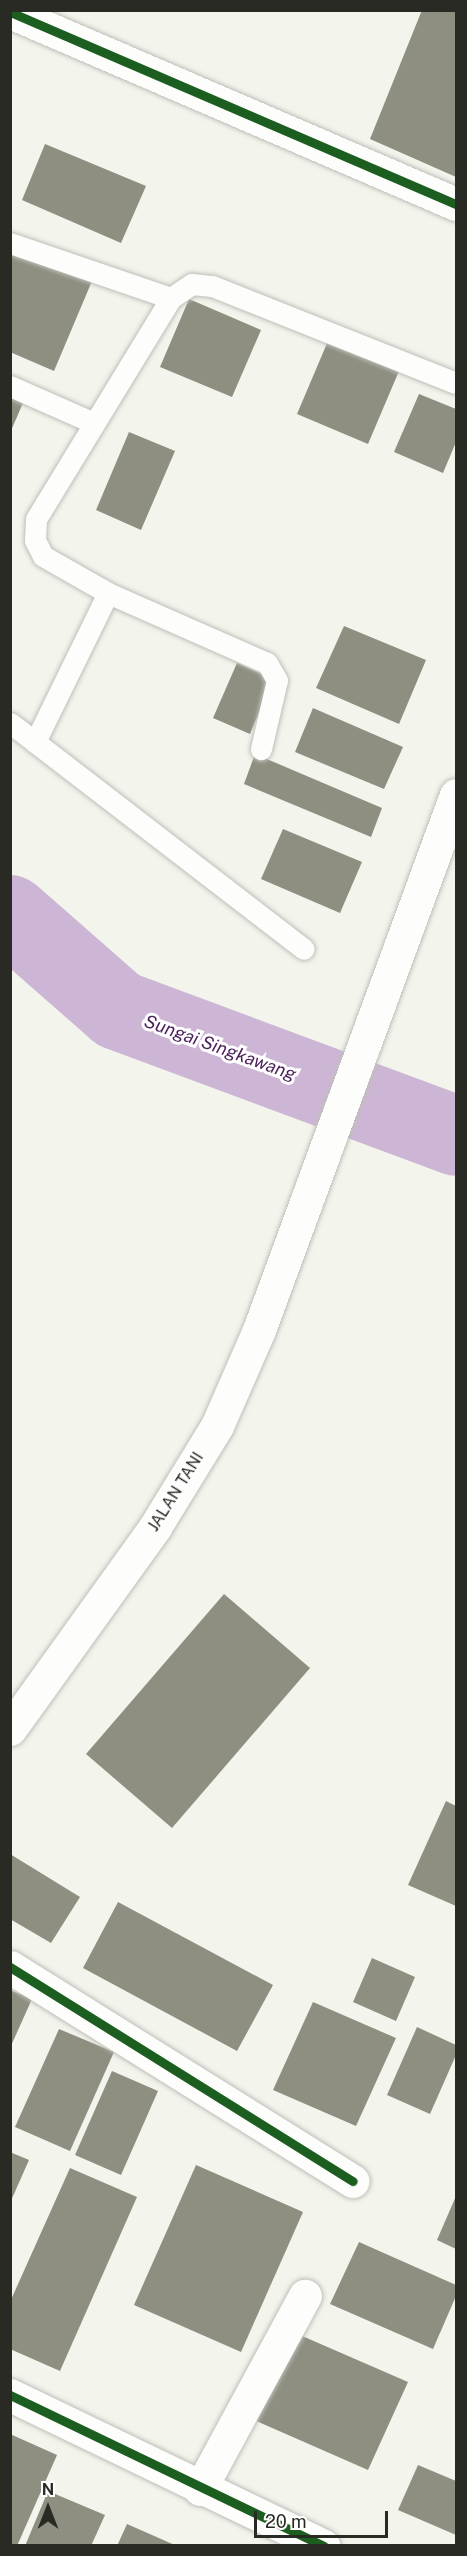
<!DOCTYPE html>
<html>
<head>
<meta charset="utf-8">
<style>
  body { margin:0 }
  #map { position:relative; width:467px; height:2556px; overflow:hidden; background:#f3f4ec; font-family:"Public Sans",sans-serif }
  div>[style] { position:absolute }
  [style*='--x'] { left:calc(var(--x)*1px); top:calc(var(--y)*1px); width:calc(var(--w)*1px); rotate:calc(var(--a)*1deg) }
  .river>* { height:80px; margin:-40px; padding:0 40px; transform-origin:40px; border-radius:40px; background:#cdb6d5 }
  .building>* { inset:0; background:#8e8f81 }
  .roads { filter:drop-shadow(0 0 2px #bebfb9) drop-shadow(0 0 2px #bebfb9) }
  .service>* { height:21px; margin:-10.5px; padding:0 10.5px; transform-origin:10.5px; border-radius:10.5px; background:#fdfdfc }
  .minor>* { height:33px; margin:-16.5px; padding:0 16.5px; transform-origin:16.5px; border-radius:16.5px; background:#fdfdfc }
  .trunk>* { height:33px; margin:-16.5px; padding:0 16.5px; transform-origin:16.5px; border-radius:16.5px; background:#fdfdfc }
  .cycleway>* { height:9px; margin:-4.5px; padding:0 4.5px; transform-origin:4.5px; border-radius:4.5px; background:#1b5e20 }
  span { translate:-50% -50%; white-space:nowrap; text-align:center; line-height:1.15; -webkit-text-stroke:6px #fff; paint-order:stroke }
  .street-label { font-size:16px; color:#292a24 }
  .water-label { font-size:18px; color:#491f59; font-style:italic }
  .frame { position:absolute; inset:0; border:12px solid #292a24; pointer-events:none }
  .north { position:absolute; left:18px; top:2478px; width:60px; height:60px; -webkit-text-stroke:4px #fff; paint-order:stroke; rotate:0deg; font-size:16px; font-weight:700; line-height:24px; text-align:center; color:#292a24 }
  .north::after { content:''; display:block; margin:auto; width:21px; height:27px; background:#292a24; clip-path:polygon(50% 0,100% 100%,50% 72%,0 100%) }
  .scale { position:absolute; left:254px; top:2511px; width:134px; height:27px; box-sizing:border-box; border:3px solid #292a24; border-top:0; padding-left:8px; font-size:18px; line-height:21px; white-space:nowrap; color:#292a24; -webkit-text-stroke:4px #fff; paint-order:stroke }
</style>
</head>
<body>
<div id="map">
  <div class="river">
    <div style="--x:10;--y:915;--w:144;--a:41.3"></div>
    <div style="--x:118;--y:1010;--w:361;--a:20.4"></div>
  </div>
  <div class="building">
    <div style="clip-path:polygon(422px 10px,456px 10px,456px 177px,370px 139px)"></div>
    <div style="clip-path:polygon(45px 144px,146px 186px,121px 243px,22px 200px)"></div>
    <div style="clip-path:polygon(10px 246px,92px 281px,54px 371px,10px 352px)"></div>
    <div style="clip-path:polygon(189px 299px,261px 330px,232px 397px,160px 367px)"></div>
    <div style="clip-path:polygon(328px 341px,399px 371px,368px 444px,297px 414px)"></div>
    <div style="clip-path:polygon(10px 390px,26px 396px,10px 433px)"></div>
    <div style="clip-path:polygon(419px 394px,456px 409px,456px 442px,443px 473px,394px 452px)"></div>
    <div style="clip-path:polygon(129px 432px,175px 451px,141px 530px,96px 510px)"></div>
    <div style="clip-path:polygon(344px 626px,426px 660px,399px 724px,316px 688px)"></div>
    <div style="clip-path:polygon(237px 663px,273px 679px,250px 734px,213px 718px)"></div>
    <div style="clip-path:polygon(313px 708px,403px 747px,384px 789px,295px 752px)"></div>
    <div style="clip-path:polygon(255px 754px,382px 808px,371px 837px,244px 784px)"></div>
    <div style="clip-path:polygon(283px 829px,362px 862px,340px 913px,261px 879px)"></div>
    <div style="clip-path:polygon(224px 1594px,310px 1668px,172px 1828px,86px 1754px)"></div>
    <div style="clip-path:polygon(446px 1801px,456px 1806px,456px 1906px,408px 1885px)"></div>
    <div style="clip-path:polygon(10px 1854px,80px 1897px,51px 1943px,10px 1919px)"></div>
    <div style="clip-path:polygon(118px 1902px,273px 1985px,237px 2051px,83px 1968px)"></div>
    <div style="clip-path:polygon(372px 1958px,415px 1977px,396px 2021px,353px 2002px)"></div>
    <div style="clip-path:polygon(10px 1990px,32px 1999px,10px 2048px)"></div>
    <div style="clip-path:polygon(313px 2002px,396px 2038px,356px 2126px,273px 2090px)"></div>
    <div style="clip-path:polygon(417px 2027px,456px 2045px,456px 2055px,430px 2114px,387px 2095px)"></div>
    <div style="clip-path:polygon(59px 2029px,114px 2052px,70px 2151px,15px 2127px)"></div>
    <div style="clip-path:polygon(112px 2071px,158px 2091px,121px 2175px,75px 2155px)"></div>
    <div style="clip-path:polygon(10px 2152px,29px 2160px,10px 2203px)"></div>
    <div style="clip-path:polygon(196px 2165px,303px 2212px,241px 2352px,134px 2305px)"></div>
    <div style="clip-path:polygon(70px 2168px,137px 2197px,60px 2371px,10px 2349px,10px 2302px)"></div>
    <div style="clip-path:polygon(456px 2196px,456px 2249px,437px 2240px)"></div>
    <div style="clip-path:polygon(359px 2242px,456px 2285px,456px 2296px,433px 2349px,330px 2304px)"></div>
    <div style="clip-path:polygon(293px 2332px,408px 2382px,368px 2470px,254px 2420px)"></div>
    <div style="clip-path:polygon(10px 2434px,57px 2455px,17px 2546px,10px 2546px)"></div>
    <div style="clip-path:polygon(418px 2465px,456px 2481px,456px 2535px,398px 2510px)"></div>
    <div style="clip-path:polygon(48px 2491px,105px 2515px,91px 2546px,25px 2546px)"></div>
    <div style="clip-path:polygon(127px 2524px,177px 2546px,117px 2546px)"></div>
  </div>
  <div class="roads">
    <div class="service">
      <div style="--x:10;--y:243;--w:170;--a:18.9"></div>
      <div style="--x:10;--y:386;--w:92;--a:23.8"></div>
      <div style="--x:108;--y:593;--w:174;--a:23.8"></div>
      <div style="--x:267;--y:663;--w:20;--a:60"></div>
      <div style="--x:277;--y:680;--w:71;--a:103.1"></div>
      <div style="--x:10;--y:723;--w:31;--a:37"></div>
      <div style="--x:35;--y:742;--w:166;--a:-63.9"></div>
      <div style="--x:108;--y:593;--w:75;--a:-150.4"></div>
      <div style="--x:43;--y:556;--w:18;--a:-117"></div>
      <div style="--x:35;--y:540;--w:21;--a:-87"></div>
      <div style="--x:36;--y:519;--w:259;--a:-58.6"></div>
      <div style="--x:171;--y:298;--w:25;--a:-34"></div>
      <div style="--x:192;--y:284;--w:20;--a:6"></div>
      <div style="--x:212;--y:286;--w:263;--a:21.7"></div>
      <div style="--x:35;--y:742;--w:339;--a:37.6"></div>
    </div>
    <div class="minor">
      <div style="--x:10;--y:12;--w:486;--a:23.3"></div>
      <div style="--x:10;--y:1967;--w:404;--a:32"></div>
      <div style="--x:10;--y:2395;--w:348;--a:25.7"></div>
      <div style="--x:200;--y:2489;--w:220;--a:-61.5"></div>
    </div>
    <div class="trunk">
      <div style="--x:10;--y:1729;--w:249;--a:-54.3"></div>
      <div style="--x:155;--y:1527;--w:119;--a:-58.5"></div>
      <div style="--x:217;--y:1426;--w:105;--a:-66.4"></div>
      <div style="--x:259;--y:1330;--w:570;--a:-69.79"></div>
    </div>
  </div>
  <div class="cycleway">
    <div style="--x:10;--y:12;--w:486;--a:23.3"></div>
    <div style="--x:10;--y:1967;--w:404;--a:32"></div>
    <div style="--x:10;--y:2395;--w:348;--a:25.7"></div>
  </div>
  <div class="street-label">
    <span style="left:176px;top:1492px;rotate:-58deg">JALAN TANI</span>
  </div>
  <div class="water-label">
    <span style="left:220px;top:1048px;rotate:20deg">Sungai Singkawang</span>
  </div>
  <div class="frame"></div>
  <div class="north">N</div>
  <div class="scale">20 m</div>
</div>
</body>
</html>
